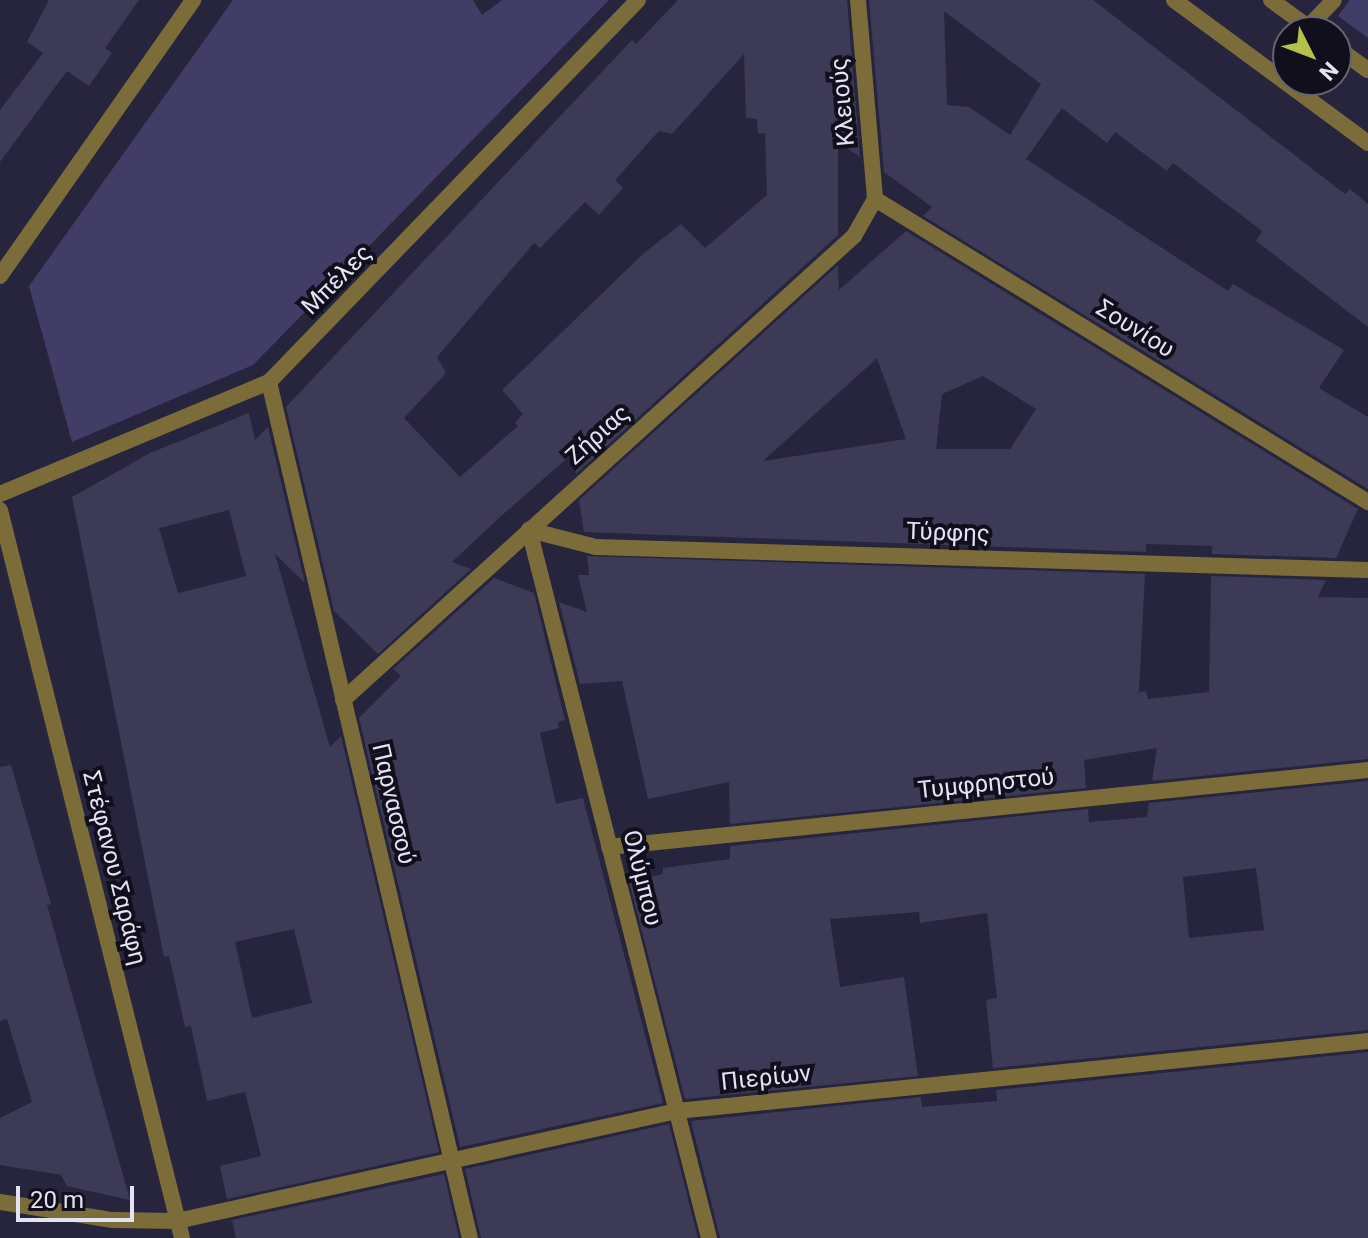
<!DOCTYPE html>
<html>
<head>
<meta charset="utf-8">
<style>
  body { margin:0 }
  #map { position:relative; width:1368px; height:1238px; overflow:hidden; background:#27243e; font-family:Roboto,sans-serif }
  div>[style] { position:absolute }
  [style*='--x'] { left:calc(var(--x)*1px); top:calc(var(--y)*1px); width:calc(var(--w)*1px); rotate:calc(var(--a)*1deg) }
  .green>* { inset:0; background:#423d67 }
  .building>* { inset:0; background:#3c3a56 }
  .pedestrian>* { height:16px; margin:-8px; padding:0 8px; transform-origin:8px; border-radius:8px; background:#7b6c39 }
  .minor>* { height:16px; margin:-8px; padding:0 8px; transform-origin:8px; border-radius:8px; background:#7b6c39 }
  span { translate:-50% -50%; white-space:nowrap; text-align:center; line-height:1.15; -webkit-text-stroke:8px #100f1b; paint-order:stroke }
  .street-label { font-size:24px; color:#e4e3f5 }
  .north { position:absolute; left:1272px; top:16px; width:80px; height:80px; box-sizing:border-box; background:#100f1b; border:2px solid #656472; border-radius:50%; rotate:132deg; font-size:22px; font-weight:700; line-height:32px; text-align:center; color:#e4e3f5 }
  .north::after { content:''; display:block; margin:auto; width:28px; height:36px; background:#b4c24a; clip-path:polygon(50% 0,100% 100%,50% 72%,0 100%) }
  .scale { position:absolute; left:16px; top:1186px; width:118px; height:36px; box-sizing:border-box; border:4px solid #e4e3f5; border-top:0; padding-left:10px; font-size:24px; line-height:28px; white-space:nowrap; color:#e4e3f5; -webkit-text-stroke:6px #100f1b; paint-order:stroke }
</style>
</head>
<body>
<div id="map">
  <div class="green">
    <div style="clip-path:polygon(233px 0,473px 0,482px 15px,502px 0,609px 0,253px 365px,72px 442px,29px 286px)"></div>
    <div style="clip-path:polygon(1350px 0,1368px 0,1368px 38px,1338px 16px)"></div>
  </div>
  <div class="building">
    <div style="clip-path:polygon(49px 0,139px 0,105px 48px,112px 53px,89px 86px,67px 71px,0 162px,0 110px,43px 53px,27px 42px)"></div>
    <div style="clip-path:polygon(evenodd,678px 0,847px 0,860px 157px,838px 142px,838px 235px,576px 474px,573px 453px,499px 518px,452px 562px,471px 569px,378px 654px,334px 611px,286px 407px,632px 40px,636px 44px,678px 0,744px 54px,746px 118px,757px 119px,758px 134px,765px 133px,767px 195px,705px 248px,681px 224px,644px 253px,502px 390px,523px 414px,515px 423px,518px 426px,460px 477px,404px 418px,446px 373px,437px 357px,534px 243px,540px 248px,585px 202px,599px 215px,623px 188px,615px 180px,659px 131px,672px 134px,744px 54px)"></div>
    <div style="clip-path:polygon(evenodd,869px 0,1093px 0,1345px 194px,1350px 189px,1368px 204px,1368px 327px,1256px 241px,1262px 231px,1173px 163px,1167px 171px,1115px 132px,1107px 143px,1062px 108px,1026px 159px,1228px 291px,1233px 284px,1344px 350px,1319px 388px,1368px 417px,1368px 489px,923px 216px,932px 207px,884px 172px,869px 0,944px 11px,1041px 84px,1010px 135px,969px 107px,947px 105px,944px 11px)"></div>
    <div style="clip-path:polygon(evenodd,906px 231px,1358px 509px,1336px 558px,1212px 554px,1212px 546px,1146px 544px,1146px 552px,584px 532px,579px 500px,838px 265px,839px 290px,906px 231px,877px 358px,906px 439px,763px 461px,877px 358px,906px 231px,983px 376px,1036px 409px,1010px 449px,936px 449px,942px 394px,983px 376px)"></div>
    <div style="clip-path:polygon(evenodd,249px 413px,255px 440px,268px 427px,305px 583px,275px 554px,330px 747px,341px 736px,439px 1152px,227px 1199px,220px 1166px,261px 1156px,245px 1092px,207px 1101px,191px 1026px,185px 1027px,169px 956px,164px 957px,72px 497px,150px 453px,249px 413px,229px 510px,246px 576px,178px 593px,159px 528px,229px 510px,249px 413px,294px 929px,312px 1003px,252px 1018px,235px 942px,294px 929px)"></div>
    <div style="clip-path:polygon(587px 556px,1145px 574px,1139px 692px,1146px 691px,1148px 699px,1209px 692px,1211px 576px,1326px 580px,1318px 597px,1368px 598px,1368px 759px,1152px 781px,1157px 748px,1084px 760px,1086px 788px,730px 824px,729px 782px,648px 799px,622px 681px,580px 684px,559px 602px,587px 612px,578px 575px,589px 575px)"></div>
    <div style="clip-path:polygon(494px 578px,534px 593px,565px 720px,558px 722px,559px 728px,540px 733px,556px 804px,583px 798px,663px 1103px,460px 1147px,359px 718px,401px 676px,393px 669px)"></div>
    <div style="clip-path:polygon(11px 765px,51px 904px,47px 905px,130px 1200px,67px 1186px,61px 1175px,0 1165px,0 1118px,32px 1102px,7px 1019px,0 1021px,0 767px)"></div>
    <div style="clip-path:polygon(evenodd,1368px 781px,1368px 1030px,993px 1068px,986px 1000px,997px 998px,987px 913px,920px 923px,919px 912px,830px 919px,840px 987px,904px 977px,918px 1076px,685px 1099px,629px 881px,663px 874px,663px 868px,730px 859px,730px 846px,1088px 809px,1089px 822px,1147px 817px,1149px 803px,1368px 781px,1256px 868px,1264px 930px,1189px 938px,1183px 877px,1256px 868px)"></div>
    <div style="clip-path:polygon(1368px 1052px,1368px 1238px,720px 1238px,691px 1121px,921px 1097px,922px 1107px,997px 1101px,996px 1090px)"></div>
    <div style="clip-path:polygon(669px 1124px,698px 1238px,481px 1238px,465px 1169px)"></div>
    <div style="clip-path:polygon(444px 1174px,459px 1238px,236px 1238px,232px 1220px)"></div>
  </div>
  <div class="pedestrian">
    <div style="--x:1308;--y:27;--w:37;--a:-46"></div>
  </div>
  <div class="minor">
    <div style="--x:858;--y:0;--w:200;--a:85.1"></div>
    <div style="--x:1174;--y:0;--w:241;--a:36.4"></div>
    <div style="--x:1271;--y:0;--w:54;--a:36"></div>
    <div style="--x:1336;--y:47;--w:39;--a:36"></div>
    <div style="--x:875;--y:199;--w:579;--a:31.58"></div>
    <div style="--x:0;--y:276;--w:337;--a:-55"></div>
    <div style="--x:269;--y:382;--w:879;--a:76.79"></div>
    <div style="--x:0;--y:494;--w:291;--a:-22.6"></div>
    <div style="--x:269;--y:382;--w:531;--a:-45.99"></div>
    <div style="--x:0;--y:510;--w:750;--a:75.96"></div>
    <div style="--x:343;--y:700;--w:690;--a:-42.24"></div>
    <div style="--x:854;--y:236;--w:43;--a:-60.4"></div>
    <div style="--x:609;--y:847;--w:763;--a:-5.79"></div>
    <div style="--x:0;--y:1202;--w:114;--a:9.1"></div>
    <div style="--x:113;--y:1220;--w:64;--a:0.9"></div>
    <div style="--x:177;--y:1221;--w:512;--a:-12.41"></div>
    <div style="--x:677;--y:1111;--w:695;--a:-5.78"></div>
    <div style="--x:709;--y:1238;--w:731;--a:-104.26"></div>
    <div style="--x:529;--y:530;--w:69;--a:14.2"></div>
    <div style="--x:596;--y:547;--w:772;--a:1.71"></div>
  </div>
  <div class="street-label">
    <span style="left:843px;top:102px;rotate:-95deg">Κλειούς</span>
    <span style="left:337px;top:280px;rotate:-45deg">Μπέλες</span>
    <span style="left:1135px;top:329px;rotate:32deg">Σουνίου</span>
    <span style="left:598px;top:435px;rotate:-42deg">Ζήριας</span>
    <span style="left:948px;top:533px;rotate:2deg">Τύρφης</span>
    <span style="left:986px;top:784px;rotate:-6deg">Τυμφρηστού</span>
    <span style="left:393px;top:804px;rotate:77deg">Παρνασσού</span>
    <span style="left:114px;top:868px;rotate:76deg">Στέφανου Σαράφη</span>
    <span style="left:642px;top:878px;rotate:76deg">Ολύμπου</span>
    <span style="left:766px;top:1078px;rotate:-6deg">Πιερίων</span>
  </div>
  <div class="north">N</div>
  <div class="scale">20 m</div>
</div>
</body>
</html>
